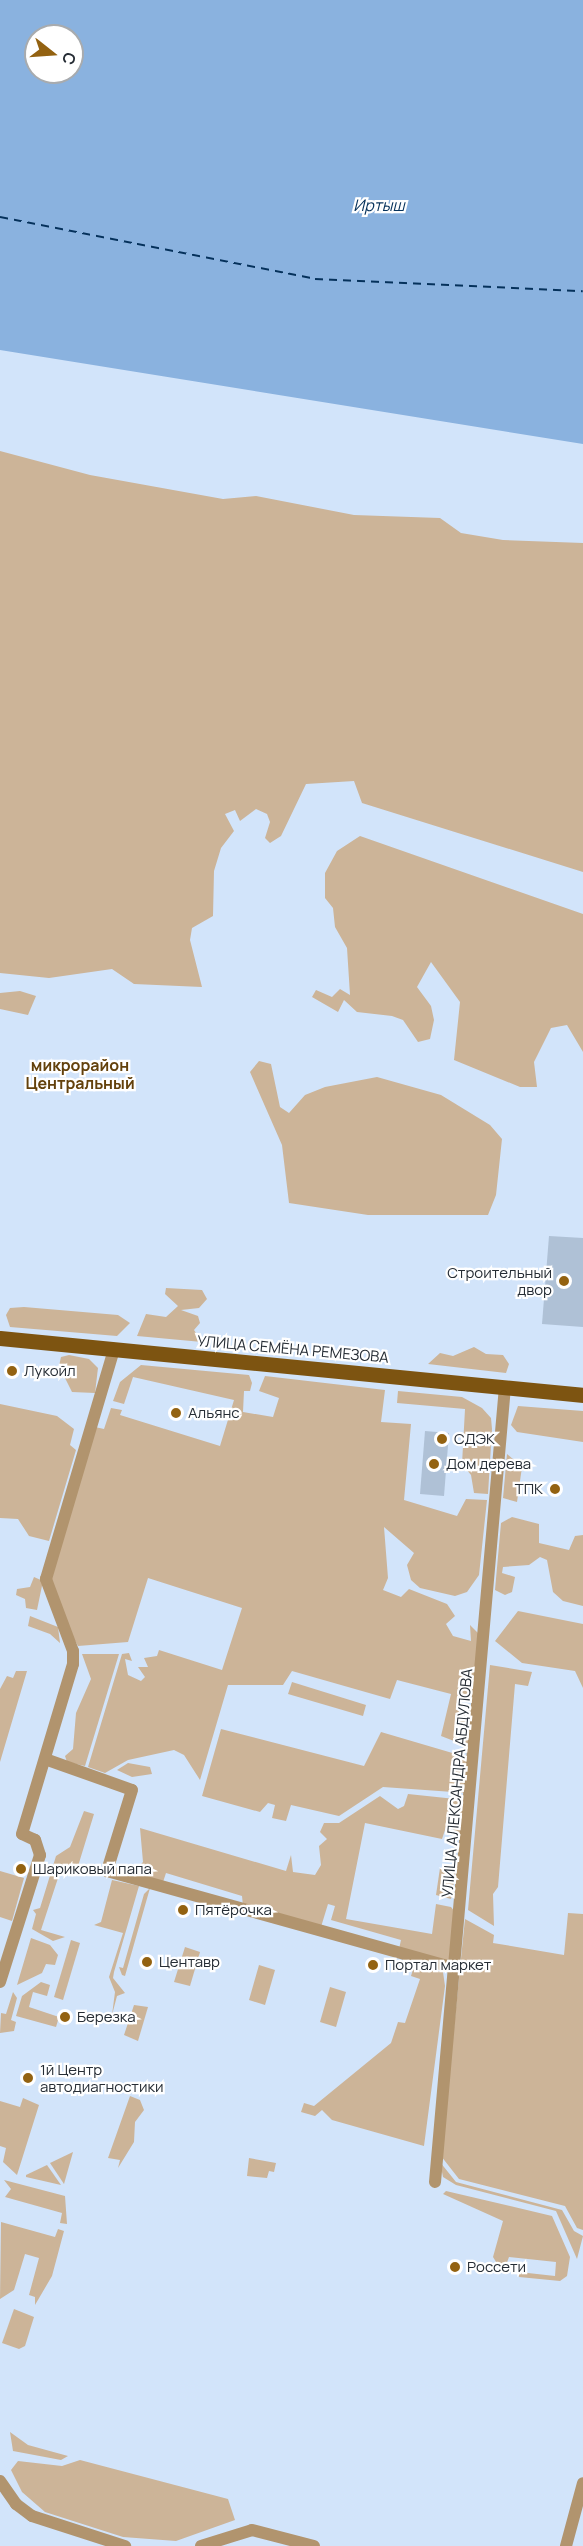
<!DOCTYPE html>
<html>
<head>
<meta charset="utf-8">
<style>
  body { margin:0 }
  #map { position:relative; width:583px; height:2546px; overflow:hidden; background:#d2e4fa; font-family:Manrope,sans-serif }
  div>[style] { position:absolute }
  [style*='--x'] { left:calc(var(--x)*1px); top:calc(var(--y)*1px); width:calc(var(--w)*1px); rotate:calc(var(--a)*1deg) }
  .green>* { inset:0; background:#ccb498 }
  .water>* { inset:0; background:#8ab2df }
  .ferry>* { height:1.5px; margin-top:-0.75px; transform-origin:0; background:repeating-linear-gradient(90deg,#05315b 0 8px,transparent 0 14px) }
  .building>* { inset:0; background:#afc1d6 }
  .minor>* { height:12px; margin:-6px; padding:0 6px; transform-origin:6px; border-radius:6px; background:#b1946e }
  .major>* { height:15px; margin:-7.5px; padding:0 7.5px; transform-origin:7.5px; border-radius:7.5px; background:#7d5411 }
  .dots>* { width:16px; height:16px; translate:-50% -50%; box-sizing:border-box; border:3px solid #fff; border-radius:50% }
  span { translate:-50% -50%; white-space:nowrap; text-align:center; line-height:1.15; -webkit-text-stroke:4.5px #fff; paint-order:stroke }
  .poi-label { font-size:15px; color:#262d35 }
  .right { translate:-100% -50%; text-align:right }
  .left { translate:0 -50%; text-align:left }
  .street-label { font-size:15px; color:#262d35 }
  .water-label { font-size:16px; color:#05315b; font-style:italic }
  .neighbourhood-label { font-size:16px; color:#63410c; font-weight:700 }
  .north { position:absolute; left:24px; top:24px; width:60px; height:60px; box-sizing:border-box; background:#fff; border:2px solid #a8abae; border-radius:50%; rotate:107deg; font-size:16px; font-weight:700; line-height:24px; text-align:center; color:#262d35 }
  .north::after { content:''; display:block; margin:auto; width:21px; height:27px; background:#936211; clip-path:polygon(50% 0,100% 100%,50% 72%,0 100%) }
</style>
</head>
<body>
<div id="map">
  <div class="green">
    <div style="clip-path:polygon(0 451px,90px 475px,223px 499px,256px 496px,354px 515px,440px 518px,461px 533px,503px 540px,583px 543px,583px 872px,362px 803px,354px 781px,306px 784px,281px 836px,270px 843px,265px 838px,270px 822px,267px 814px,256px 809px,240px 821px,235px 810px,225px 814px,234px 831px,221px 848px,214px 871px,213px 916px,192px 928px,190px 940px,202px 987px,134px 984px,112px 969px,49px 978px,0 973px)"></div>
    <div style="clip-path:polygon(360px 836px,583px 914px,583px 1052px,567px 1025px,551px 1028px,534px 1062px,537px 1087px,520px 1087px,454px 1060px,460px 1002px,431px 962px,417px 987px,431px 1006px,434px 1020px,430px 1039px,418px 1042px,403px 1020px,392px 1016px,357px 1012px,344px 1000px,338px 1012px,312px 997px,316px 990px,332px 997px,340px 989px,350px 995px,347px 948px,335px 927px,333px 908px,325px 898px,325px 873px,337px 851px)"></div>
    <div style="clip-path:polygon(20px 991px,36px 996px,28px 1015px,0 1009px,0 993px)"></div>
    <div style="clip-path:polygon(259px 1061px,271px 1064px,280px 1107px,289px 1113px,305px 1095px,325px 1087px,377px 1077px,441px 1095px,490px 1125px,502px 1139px,496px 1195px,488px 1215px,368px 1215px,289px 1203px,282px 1145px,250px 1072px)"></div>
    <div style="clip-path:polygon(166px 1288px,202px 1290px,207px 1299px,199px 1308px,181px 1310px,198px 1316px,200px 1323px,194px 1330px,202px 1342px,137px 1336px,146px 1314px,166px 1317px,178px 1306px,165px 1294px)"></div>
    <div style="clip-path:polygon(24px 1307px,118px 1315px,130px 1323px,117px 1336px,10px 1327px,6px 1315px,10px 1308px)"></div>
    <div style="clip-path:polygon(474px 1347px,486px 1354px,503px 1355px,509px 1364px,506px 1373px,428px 1364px,440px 1353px,453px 1356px)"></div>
    <div style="clip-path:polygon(69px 1355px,89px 1359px,98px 1368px,95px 1393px,72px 1392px,59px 1366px,61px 1357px)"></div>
    <div style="clip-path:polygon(141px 1365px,249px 1375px,252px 1383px,250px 1391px,244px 1391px,243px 1412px,273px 1417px,279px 1398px,259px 1391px,265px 1376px,385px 1390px,381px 1422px,411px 1424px,404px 1500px,457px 1516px,466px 1499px,487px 1500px,479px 1575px,467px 1592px,455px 1596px,420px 1588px,411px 1580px,407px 1565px,414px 1553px,384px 1527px,388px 1578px,383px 1590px,401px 1597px,409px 1589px,447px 1604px,455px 1616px,446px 1624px,453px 1636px,471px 1641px,470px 1625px,480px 1635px,474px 1696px,466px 1695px,456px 1707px,461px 1714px,472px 1708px,473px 1740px,467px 1746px,441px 1736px,451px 1694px,397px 1680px,390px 1699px,292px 1671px,283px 1685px,228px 1685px,200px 1780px,184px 1755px,174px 1750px,128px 1760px,105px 1773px,88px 1767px,122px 1654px,129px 1653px,132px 1661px,125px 1659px,128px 1675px,141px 1681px,145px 1677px,138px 1667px,148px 1667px,144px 1658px,157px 1656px,159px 1650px,222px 1670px,242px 1608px,148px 1578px,128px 1642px,78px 1646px,60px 1614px,49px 1579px,95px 1427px,104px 1429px,111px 1408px,122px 1410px,120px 1415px,220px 1446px,234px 1400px,133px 1377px,124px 1404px,113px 1401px,120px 1382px)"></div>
    <div style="clip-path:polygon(398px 1391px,462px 1397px,482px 1408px,491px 1418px,492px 1429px,488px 1494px,474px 1493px,471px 1475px,462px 1464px,465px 1409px,397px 1403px)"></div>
    <div style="clip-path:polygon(0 1404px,57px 1416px,74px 1429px,70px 1445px,76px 1450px,49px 1541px,29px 1536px,18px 1519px,0 1518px)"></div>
    <div style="clip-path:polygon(518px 1406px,583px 1411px,583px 1442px,517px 1432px,511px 1425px)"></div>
    <div style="clip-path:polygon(507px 1454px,522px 1467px,517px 1502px,503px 1498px)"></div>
    <div style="clip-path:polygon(512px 1517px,539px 1524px,539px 1543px,569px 1550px,575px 1536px,583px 1535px,583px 1606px,563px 1601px,553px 1592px,547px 1560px,540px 1557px,529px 1565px,503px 1567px,502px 1573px,515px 1577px,512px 1592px,505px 1595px,495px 1590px,501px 1523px)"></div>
    <div style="clip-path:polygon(34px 1577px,43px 1581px,37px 1610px,26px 1608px,25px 1599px,16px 1595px,17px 1589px,30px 1587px)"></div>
    <div style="clip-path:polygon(518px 1611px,583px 1624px,583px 1688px,575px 1671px,522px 1663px,495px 1641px)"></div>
    <div style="clip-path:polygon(30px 1616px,58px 1627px,60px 1643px,50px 1634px,28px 1626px)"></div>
    <div style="clip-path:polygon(82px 1654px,119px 1654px,85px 1766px,67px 1762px,65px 1756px,73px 1749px,76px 1713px,91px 1679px)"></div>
    <div style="clip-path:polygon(490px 1665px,532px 1672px,528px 1686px,515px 1684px,498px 1887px,493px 1894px,494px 1926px,468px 1910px)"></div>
    <div style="clip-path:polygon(16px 1671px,27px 1671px,0 1762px,0 1689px,7px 1676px,13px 1678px)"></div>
    <div style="clip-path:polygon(292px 1682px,366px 1705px,363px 1716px,288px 1694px)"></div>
    <div style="clip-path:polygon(221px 1729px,364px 1766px,381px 1732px,466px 1757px,467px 1793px,383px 1787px,339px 1816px,291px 1805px,286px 1821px,272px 1818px,275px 1805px,268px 1803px,260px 1812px,202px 1796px)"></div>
    <div style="clip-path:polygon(128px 1763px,150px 1767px,152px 1774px,132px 1777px,117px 1770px)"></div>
    <div style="clip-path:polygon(408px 1794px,465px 1800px,461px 1837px,454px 1836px,453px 1828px,446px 1827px,442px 1839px,365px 1823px,346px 1919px,432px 1934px,436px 1904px,451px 1907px,455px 1912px,451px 1959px,444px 1964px,399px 1949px,401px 1940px,331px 1920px,335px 1906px,328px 1904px,321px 1927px,243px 1906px,242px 1896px,166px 1873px,163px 1882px,132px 1874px,143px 1862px,140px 1828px,286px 1871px,291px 1855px,293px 1872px,315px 1875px,321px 1865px,319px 1846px,327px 1839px,320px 1832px,324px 1823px,339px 1823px,380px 1796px,398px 1809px,404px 1806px)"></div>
    <div style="clip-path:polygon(84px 1811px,94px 1814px,75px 1876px,60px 1872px,41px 1930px,65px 1937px,53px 1941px,32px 1929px,36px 1914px,33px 1910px,40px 1908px,56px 1856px,70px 1847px)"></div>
    <div style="clip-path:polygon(440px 1868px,456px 1870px,451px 1899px,436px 1895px)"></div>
    <div style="clip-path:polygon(0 1871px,24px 1878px,12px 1921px,0 1917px)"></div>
    <div style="clip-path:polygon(112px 1880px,139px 1886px,114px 1972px,113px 1978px,125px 1993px,117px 1996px,112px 2015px,115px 1992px,109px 1977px,123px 1933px,94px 1925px,101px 1922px)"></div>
    <div style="clip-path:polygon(150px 1888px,125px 1976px,122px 1975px,119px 1967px,123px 1968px,144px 1894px)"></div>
    <div style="clip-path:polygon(568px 1913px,583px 1914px,583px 2230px,577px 2228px,565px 2206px,459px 2179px,441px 2156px,465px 1919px,494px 1935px,493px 1943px,564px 1955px)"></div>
    <div style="clip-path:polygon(31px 1938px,50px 1945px,58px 1955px,55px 1965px,46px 1964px,42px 1973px,17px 1985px)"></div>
    <div style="clip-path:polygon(71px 1940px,80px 1943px,63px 2000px,54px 1997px)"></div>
    <div style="clip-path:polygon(185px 1947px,200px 1952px,190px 1986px,174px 1982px)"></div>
    <div style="clip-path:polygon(259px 1965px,275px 1970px,265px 2005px,249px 2000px)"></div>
    <div style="clip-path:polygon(414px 1966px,443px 1972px,445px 1986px,424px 2146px,332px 2120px,322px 2110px,315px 2116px,301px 2112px,304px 2103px,314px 2106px,391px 2043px,398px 2022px,405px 2023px,420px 1979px,411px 1976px)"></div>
    <div style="clip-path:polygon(41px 1982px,50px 1985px,47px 1996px,33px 1992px,29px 2007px,59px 2017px,56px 2027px,16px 2016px,22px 1996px)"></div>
    <div style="clip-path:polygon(330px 1987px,346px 1992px,336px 2027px,320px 2022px)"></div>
    <div style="clip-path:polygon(13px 1992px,17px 1998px,11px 2020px,16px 2022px,14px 2031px,0 2033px,1px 2013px,6px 2014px)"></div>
    <div style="clip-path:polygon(134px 2005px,148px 2007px,138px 2041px,124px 2035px)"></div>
    <div style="clip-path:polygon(130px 2096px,140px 2100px,144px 2110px,135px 2122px,134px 2142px,118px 2168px,120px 2160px,108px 2158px)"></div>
    <div style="clip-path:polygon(23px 2098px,39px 2105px,17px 2175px,3px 2162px,6px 2148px,0 2146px,0 2101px,20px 2107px)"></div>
    <div style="clip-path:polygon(73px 2152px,64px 2184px,50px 2163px)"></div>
    <div style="clip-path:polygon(249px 2158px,276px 2163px,274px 2172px,269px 2171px,267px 2178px,247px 2176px)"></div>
    <div style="clip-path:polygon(440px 2162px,456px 2182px,562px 2210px,574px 2231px,583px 2236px,577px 2259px,556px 2211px,456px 2185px,443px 2177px)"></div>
    <div style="clip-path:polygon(47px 2165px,61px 2185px,26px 2177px,26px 2175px)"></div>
    <div style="clip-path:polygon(4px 2180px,65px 2196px,67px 2224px,60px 2223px,62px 2213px,5px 2197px,11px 2189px)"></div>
    <div style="clip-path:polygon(446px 2191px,552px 2216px,570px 2257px,567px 2276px,560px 2281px,519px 2277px,519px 2272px,555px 2276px,556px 2262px,509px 2257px,503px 2273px,493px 2257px,503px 2221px,443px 2194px)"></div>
    <div style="clip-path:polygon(1px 2222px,55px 2237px,58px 2229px,64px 2231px,52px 2276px,35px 2305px,35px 2297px,29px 2295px,39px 2258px,25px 2254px,14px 2290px,0 2299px)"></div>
    <div style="clip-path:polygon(14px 2309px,34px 2317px,25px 2346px,19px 2349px,2px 2343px)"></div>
    <div style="clip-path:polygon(10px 2432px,28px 2445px,68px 2456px,61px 2460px,13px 2451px)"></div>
    <div style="clip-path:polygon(80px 2460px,228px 2499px,235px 2520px,176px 2541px,123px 2537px,45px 2512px,22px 2492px,11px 2470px,18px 2461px,62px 2466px)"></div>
  </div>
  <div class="water">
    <div style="clip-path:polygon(evenodd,0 0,583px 0,583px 444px,0 350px,0 0,36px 36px,72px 36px,72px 72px,36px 72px,36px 36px)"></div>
  </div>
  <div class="ferry">
    <div style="--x:0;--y:217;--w:321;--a:11.1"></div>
    <div style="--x:315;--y:279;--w:268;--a:2.6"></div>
  </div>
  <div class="building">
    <div style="clip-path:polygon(549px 1236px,583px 1238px,583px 1327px,542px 1324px)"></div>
    <div style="clip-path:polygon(425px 1431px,449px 1433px,444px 1496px,420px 1494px)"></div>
  </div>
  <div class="minor">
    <div style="--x:45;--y:1759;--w:92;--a:19.6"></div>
    <div style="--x:132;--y:1790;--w:85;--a:107.2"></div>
    <div style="--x:107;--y:1871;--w:360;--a:15.6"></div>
    <div style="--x:0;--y:1982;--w:133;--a:-72.5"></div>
    <div style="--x:40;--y:1855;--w:16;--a:-108"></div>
    <div style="--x:35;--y:1840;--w:14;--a:-155"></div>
    <div style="--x:22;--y:1834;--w:177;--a:-73.3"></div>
    <div style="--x:73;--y:1664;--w:13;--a:-90"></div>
    <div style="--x:73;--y:1651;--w:77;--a:-110.6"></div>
    <div style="--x:46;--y:1579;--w:240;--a:-73.5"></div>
    <div style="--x:435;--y:2182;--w:798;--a:-84.97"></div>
    <div style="--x:0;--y:2481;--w:28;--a:55"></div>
    <div style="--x:16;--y:2504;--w:20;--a:37"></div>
    <div style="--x:32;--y:2516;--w:98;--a:17.9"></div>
    <div style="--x:201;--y:2546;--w:53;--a:-17.4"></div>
    <div style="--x:252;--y:2530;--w:64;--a:14.5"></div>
    <div style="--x:566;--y:2546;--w:65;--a:-74.9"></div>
  </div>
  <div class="major">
    <div style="--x:0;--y:1338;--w:586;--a:5.58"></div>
  </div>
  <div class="dots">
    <div style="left:564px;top:1281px;background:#936211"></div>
    <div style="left:12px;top:1371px;background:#936211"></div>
    <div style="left:176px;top:1413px;background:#936211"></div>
    <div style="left:442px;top:1439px;background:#936211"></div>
    <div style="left:434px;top:1464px;background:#936211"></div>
    <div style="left:555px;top:1489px;background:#936211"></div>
    <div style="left:21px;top:1869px;background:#936211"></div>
    <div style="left:183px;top:1910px;background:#936211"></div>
    <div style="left:147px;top:1962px;background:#936211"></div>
    <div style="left:373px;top:1965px;background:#936211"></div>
    <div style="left:65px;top:2017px;background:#936211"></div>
    <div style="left:28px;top:2078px;background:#936211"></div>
    <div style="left:455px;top:2267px;background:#936211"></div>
  </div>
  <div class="poi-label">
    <span class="right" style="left:552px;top:1281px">Строительный<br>двор</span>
    <span class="left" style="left:24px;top:1371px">Лукойл</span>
    <span class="left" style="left:188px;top:1413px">Альянс</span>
    <span class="left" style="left:454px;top:1439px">СДЭК</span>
    <span class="left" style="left:446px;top:1464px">Дом дерева</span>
    <span class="right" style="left:543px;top:1489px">ТПК</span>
    <span class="left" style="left:33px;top:1869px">Шариковый папа</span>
    <span class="left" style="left:195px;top:1910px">Пятёрочка</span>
    <span class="left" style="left:159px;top:1962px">Центавр</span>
    <span class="left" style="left:385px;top:1965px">Портал маркет</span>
    <span class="left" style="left:77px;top:2017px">Березка</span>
    <span class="left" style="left:40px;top:2078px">1й Центр<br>автодиагностики</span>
    <span class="left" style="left:467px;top:2267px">Россети</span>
  </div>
  <div class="street-label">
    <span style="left:293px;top:1349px;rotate:5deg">УЛИЦА СЕМЁНА РЕМЕЗОВА</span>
    <span style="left:457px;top:1783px;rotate:-85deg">УЛИЦА АЛЕКСАНДРА АБДУЛОВА</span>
  </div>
  <div class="water-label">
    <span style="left:379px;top:205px">Иртыш</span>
  </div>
  <div class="neighbourhood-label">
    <span style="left:80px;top:1074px">микрорайон<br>Центральный</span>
  </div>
  <div class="north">С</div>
</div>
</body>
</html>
